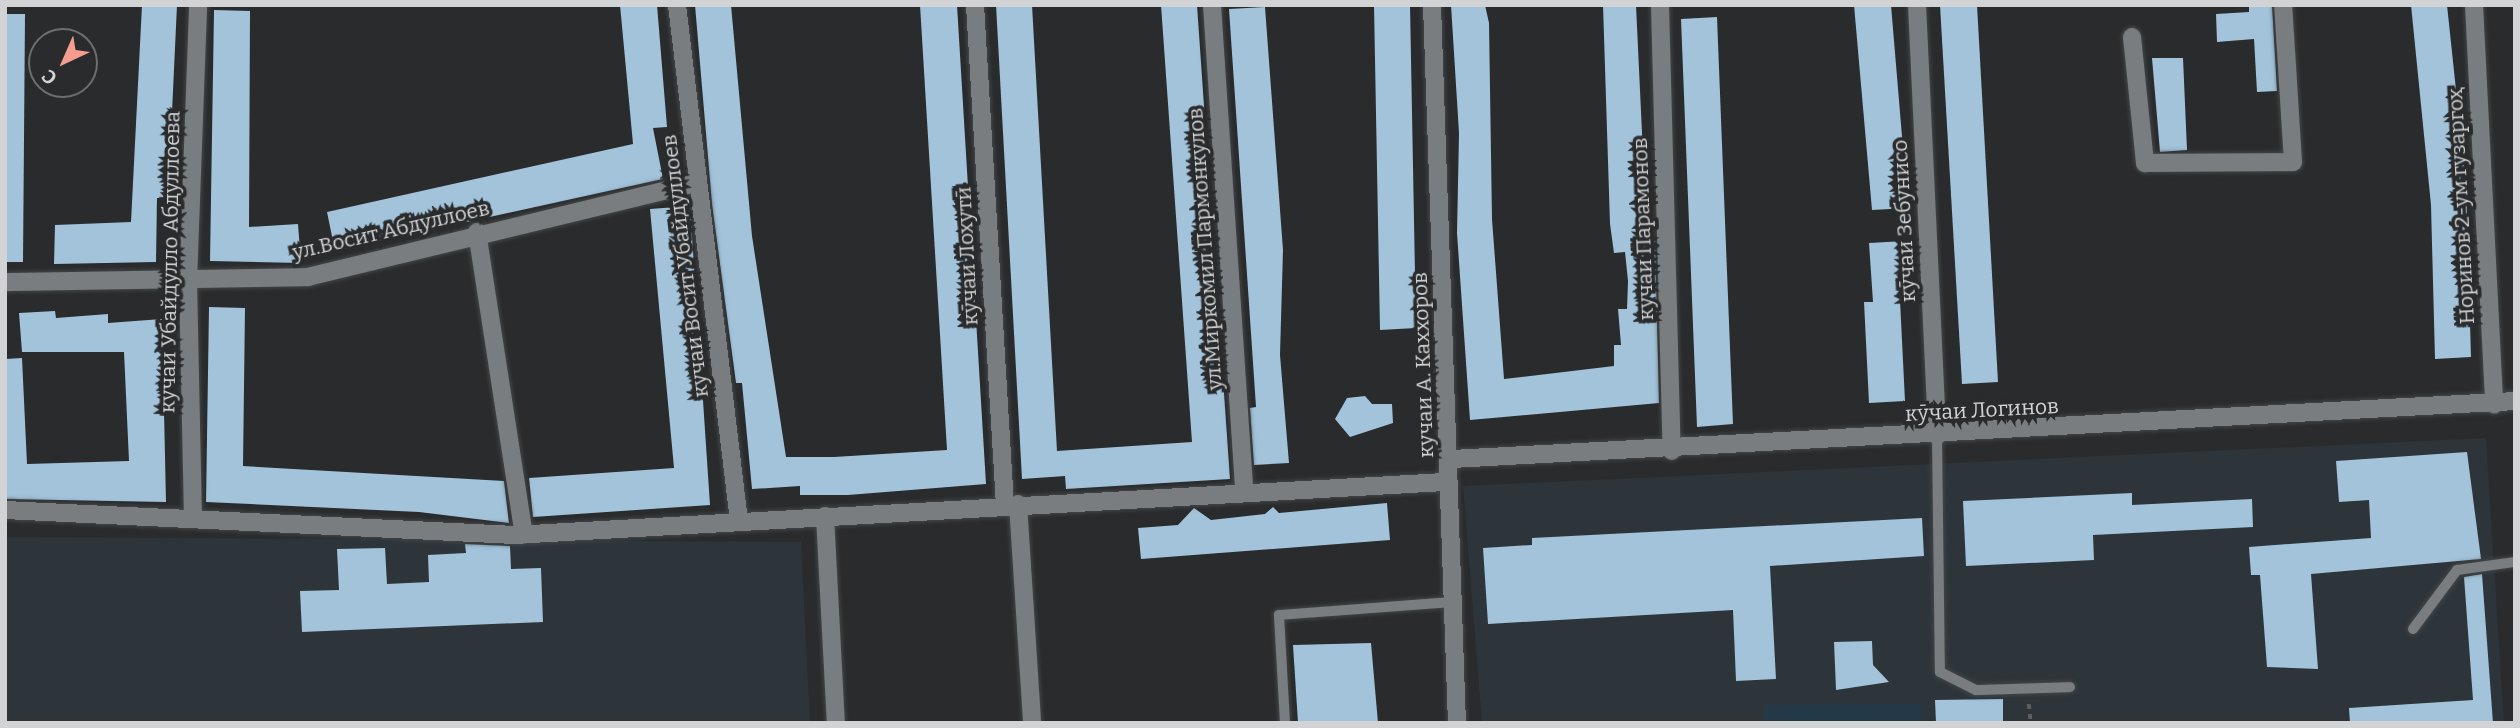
<!DOCTYPE html>
<html>
<head>
<meta charset="utf-8">
<style>
  body { margin:0 }
  #map { position:relative; width:2520px; height:728px; overflow:hidden; background:#292b2d; font-family:Bitter,serif }
  div>[style] { position:absolute }
  [style*='--x'] { left:calc(var(--x)*1px); top:calc(var(--y)*1px); width:calc(var(--w)*1px); rotate:calc(var(--a)*1deg) }
  .built>* { inset:0; background:#2d353b }
  .green>* { inset:0; background:#243947 }
  .building>* { inset:0; background:#a2c3da }
  .path>* { height:3.5px; margin-top:-1.75px; transform-origin:0; background:repeating-linear-gradient(90deg,#5c5e60 0 5px,transparent 0 10px) }
  .roads { filter:drop-shadow(0 0 2px #434647) drop-shadow(0 0 2px #434647) }
  .service>* { height:10px; margin:-5px; padding:0 5px; transform-origin:5px; border-radius:5px; background:#797d7f }
  .minor>* { height:18px; margin:-9px; padding:0 9px; transform-origin:9px; border-radius:9px; background:#797d7f }
  span { translate:-50% -50%; white-space:nowrap; text-align:center; line-height:1.15; -webkit-text-stroke:7px #292b2d; paint-order:stroke }
  .street-label { font-size:21px; color:#d1d3d4 }
  .frame { position:absolute; inset:0; border:7px solid #d1d3d4; pointer-events:none }
  .north { position:absolute; left:28px; top:28px; width:70px; height:70px; box-sizing:border-box; background:#292b2d; border:2px solid #6c6e70; border-radius:50%; rotate:224deg; font-size:19px; font-weight:700; line-height:28px; text-align:center; color:#d1d3d4 }
  .north::after { content:''; display:block; margin:auto; width:24px; height:32px; background:#f59d8f; clip-path:polygon(50% 0,100% 100%,50% 72%,0 100%) }
</style>
</head>
<body>
<div id="map">
  <div class="built">
    <div style="clip-path:polygon(2486px 438px,2504px 723px,1482px 723px,1463px 486px)"></div>
    <div style="clip-path:polygon(5px 537px,801px 542px,810px 723px,5px 723px)"></div>
  </div>
  <div class="green">
    <div style="clip-path:polygon(1921px 704px,1921px 723px,1764px 723px,1764px 705px)"></div>
  </div>
  <div class="building">
    <div style="clip-path:polygon(142px 5px,177px 5px,168px 198px,157px 198px,156px 262px,54px 264px,55px 225px,131px 222px)"></div>
    <div style="clip-path:polygon(620px 5px,657px 5px,667px 127px,653px 128px,663px 179px,335px 251px,327px 212px,633px 144px)"></div>
    <div style="clip-path:polygon(695px 5px,731px 5px,752px 236px,786px 457px,834px 457px,947px 450px,920px 5px,957px 5px,986px 484px,848px 495px,800px 495px,800px 486px,752px 489px,742px 383px,736px 383px,712px 204px)"></div>
    <div style="clip-path:polygon(996px 5px,1032px 5px,1057px 451px,1192px 442px,1161px 5px,1197px 5px,1230px 479px,1066px 489px,1065px 476px,1022px 479px)"></div>
    <div style="clip-path:polygon(1374px 5px,1410px 5px,1416px 328px,1380px 330px)"></div>
    <div style="clip-path:polygon(1451px 5px,1485px 5px,1489px 23px,1492px 219px,1504px 379px,1614px 366px,1614px 345px,1621px 345px,1618px 309px,1627px 309px,1628px 281px,1625px 252px,1614px 253px,1610px 224px,1603px 5px,1636px 5px,1647px 239px,1655px 238px,1659px 403px,1470px 420px,1457px 233px,1459px 133px)"></div>
    <div style="clip-path:polygon(1854px 5px,1891px 5px,1908px 208px,1872px 210px)"></div>
    <div style="clip-path:polygon(1940px 5px,1977px 5px,1998px 382px,1962px 384px)"></div>
    <div style="clip-path:polygon(2249px 5px,2272px 5px,2277px 91px,2257px 92px,2254px 39px,2217px 42px,2216px 14px,2249px 12px)"></div>
    <div style="clip-path:polygon(2411px 5px,2447px 5px,2466px 184px,2471px 357px,2435px 359px,2431px 205px)"></div>
    <div style="clip-path:polygon(1265px 7px,1283px 250px,1280px 355px,1289px 463px,1254px 465px,1250px 408px,1256px 407px,1229px 9px)"></div>
    <div style="clip-path:polygon(214px 10px,250px 11px,249px 227px,298px 224px,301px 263px,210px 261px)"></div>
    <div style="clip-path:polygon(5px 14px,25px 14px,23px 262px,5px 262px)"></div>
    <div style="clip-path:polygon(1717px 17px,1733px 424px,1697px 427px,1681px 19px)"></div>
    <div style="clip-path:polygon(2152px 58px,2183px 58px,2187px 150px,2160px 152px)"></div>
    <div style="clip-path:polygon(690px 206px,710px 505px,533px 517px,529px 478px,674px 468px,650px 209px)"></div>
    <div style="clip-path:polygon(1905px 241px,1908px 280px,1899px 280px,1905px 401px,1869px 403px,1864px 302px,1873px 302px,1869px 243px)"></div>
    <div style="clip-path:polygon(209px 307px,245px 308px,243px 466px,504px 481px,509px 523px,419px 512px,206px 502px)"></div>
    <div style="clip-path:polygon(55px 311px,56px 318px,108px 314px,108px 323px,162px 319px,166px 502px,5px 499px,5px 359px,22px 358px,27px 464px,129px 461px,124px 352px,22px 352px,19px 313px)"></div>
    <div style="clip-path:polygon(1365px 396px,1372px 404px,1392px 404px,1393px 423px,1350px 437px,1335px 419px,1347px 398px)"></div>
    <div style="clip-path:polygon(2467px 452px,2481px 559px,2311px 574px,2318px 669px,2267px 667px,2260px 575px,2251px 575px,2249px 547px,2371px 538px,2369px 500px,2339px 502px,2336px 461px)"></div>
    <div style="clip-path:polygon(2132px 493px,2132px 505px,2252px 499px,2253px 527px,2093px 535px,2094px 560px,1966px 566px,1963px 501px)"></div>
    <div style="clip-path:polygon(1387px 503px,1390px 540px,1141px 559px,1138px 528px,1178px 525px,1194px 508px,1211px 520px,1265px 514px,1273px 507px,1279px 513px)"></div>
    <div style="clip-path:polygon(1922px 518px,1924px 556px,1770px 566px,1776px 679px,1736px 681px,1733px 610px,1488px 624px,1483px 548px,1532px 545px,1532px 538px)"></div>
    <div style="clip-path:polygon(465px 544px,510px 546px,511px 569px,541px 568px,543px 622px,302px 632px,300px 591px,339px 590px,337px 549px,385px 548px,387px 584px,429px 582px,428px 555px,466px 553px)"></div>
    <div style="clip-path:polygon(2482px 574px,2493px 723px,2350px 723px,2349px 708px,2473px 700px,2464px 577px)"></div>
    <div style="clip-path:polygon(1872px 641px,1873px 665px,1889px 682px,1836px 690px,1834px 642px)"></div>
    <div style="clip-path:polygon(1371px 643px,1378px 723px,1298px 723px,1293px 645px)"></div>
    <div style="clip-path:polygon(2003px 699px,2003px 723px,1936px 723px,1935px 700px)"></div>
  </div>
  <div class="path">
    <div style="--x:2029;--y:704;--w:19;--a:84"></div>
  </div>
  <div class="roads">
    <div class="service">
      <div style="--x:1937;--y:436;--w:236;--a:89.3"></div>
      <div style="--x:1940;--y:672;--w:40;--a:26.6"></div>
      <div style="--x:1976;--y:690;--w:94;--a:-1.8"></div>
      <div style="--x:2413;--y:629;--w:74;--a:-53.3"></div>
      <div style="--x:2457;--y:570;--w:59;--a:-7.9"></div>
      <div style="--x:1285;--y:723;--w:108;--a:-93.2"></div>
      <div style="--x:1279;--y:615;--w:172;--a:-4.3"></div>
    </div>
    <div class="minor">
      <div style="--x:677;--y:5;--w:520;--a:83.15"></div>
      <div style="--x:975;--y:5;--w:501;--a:86.57"></div>
      <div style="--x:1212;--y:5;--w:486;--a:86.2"></div>
      <div style="--x:1432;--y:5;--w:718;--a:88.01"></div>
      <div style="--x:1660;--y:5;--w:446;--a:88.5"></div>
      <div style="--x:1917;--y:5;--w:431;--a:87.3"></div>
      <div style="--x:2474;--y:5;--w:400;--a:87.1"></div>
      <div style="--x:2132;--y:37;--w:127;--a:84.1"></div>
      <div style="--x:2145;--y:163;--w:148;--a:-0.4"></div>
      <div style="--x:2293;--y:162;--w:157;--a:-93.6"></div>
      <div style="--x:477;--y:232;--w:306;--a:81.2"></div>
      <div style="--x:5;--y:282;--w:303;--a:-0.9"></div>
      <div style="--x:308;--y:277;--w:401;--a:-13.6"></div>
      <div style="--x:1452;--y:459;--w:1065;--a:-3.12"></div>
      <div style="--x:1018;--y:504;--w:219;--a:86.3"></div>
      <div style="--x:5;--y:510;--w:510;--a:2.81"></div>
      <div style="--x:514;--y:535;--w:933;--a:-3.26"></div>
      <div style="--x:825;--y:516;--w:207;--a:87"></div>
      <div style="--x:193;--y:519;--w:237;--a:-91.2"></div>
      <div style="--x:188;--y:282;--w:277;--a:-87.9"></div>
    </div>
  </div>
  <div class="street-label">
    <span style="left:2461px;top:206px;rotate:-93deg">Норинов 2-ум гузаргоҳ</span>
    <span style="left:1904px;top:221px;rotate:-93deg">кӯчаи Зебунисо</span>
    <span style="left:1643px;top:229px;rotate:-92deg">кучаи Парамонов</span>
    <span style="left:391px;top:230px;rotate:-13deg">ул.Восит Абдуллоев</span>
    <span style="left:1205px;top:249px;rotate:-94deg">ул.Миркомил Пармонкулов</span>
    <span style="left:967px;top:256px;rotate:-93deg">кӯчаи Лохутӣ</span>
    <span style="left:170px;top:262px;rotate:-89deg">кучаи Убайдулло Абдуллоева</span>
    <span style="left:685px;top:266px;rotate:-97deg">кучаи Восит Убайдуллоев</span>
    <span style="left:1423px;top:365px;rotate:-92deg">кучаи А. Каххоров</span>
    <span style="left:1982px;top:410px;rotate:-3deg">кӯчаи Логинов</span>
  </div>
  <div class="frame"></div>
  <div class="north">С</div>
</div>
</body>
</html>
